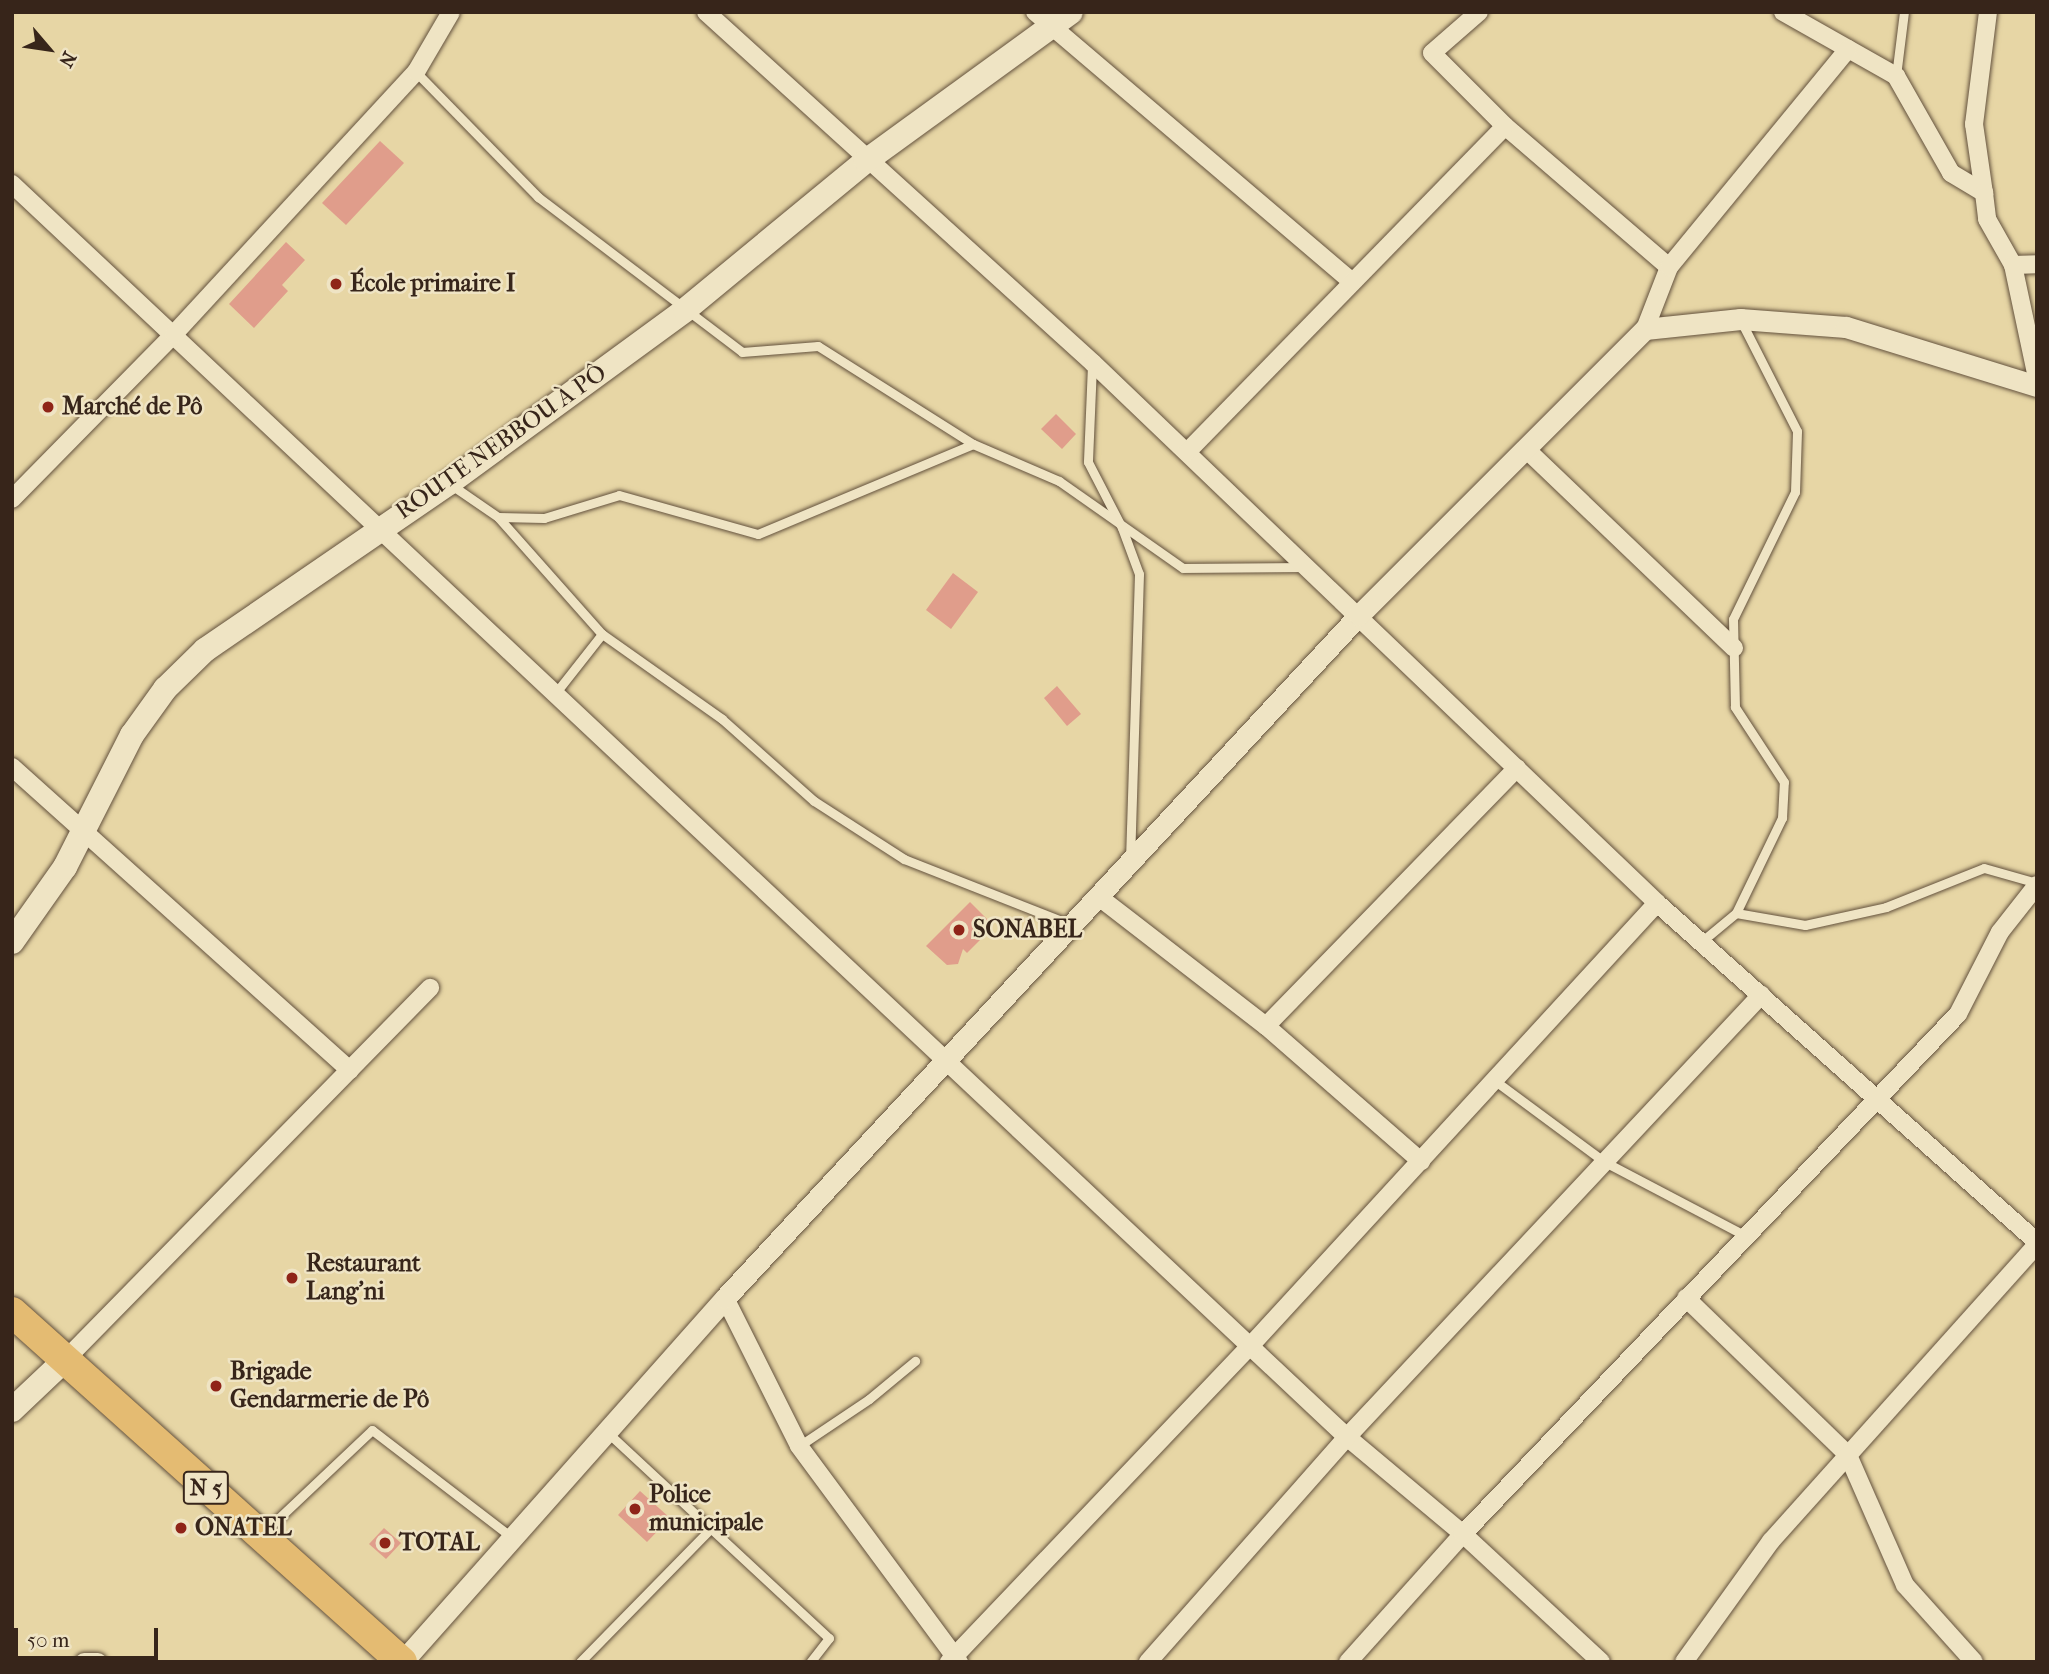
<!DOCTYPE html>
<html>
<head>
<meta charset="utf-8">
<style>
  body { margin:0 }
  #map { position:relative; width:2049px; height:1674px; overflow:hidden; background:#e7d6a5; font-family:"IM FELL French Canon",serif }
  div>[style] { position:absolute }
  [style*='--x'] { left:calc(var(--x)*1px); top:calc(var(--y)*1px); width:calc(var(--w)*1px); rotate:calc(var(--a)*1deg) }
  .building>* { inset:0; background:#e09d8b }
  .roads { filter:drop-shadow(0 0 2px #63513d) drop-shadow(0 0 2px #63513d) }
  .service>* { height:9px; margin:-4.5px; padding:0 4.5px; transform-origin:4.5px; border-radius:4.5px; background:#efe4c4 }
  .minor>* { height:18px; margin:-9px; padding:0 9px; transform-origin:9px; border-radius:9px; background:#efe4c4 }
  .tertiary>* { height:21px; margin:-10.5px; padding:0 10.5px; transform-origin:10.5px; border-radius:10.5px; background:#efe4c4 }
  .secondary>* { height:24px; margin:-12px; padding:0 12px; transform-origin:12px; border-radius:12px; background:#efe4c4 }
  .trunk>* { height:30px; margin:-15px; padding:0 15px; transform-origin:15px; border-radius:15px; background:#e4bb72 }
  .dots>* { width:19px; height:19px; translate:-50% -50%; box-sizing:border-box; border:4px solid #efe4c4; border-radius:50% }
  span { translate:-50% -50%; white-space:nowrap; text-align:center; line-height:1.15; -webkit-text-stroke:5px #efe4c4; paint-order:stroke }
  .shield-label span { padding:2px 5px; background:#efe4c4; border:2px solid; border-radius:5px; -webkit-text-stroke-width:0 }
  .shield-label { font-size:23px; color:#37251a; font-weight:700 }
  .poi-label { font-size:24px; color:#37251a; font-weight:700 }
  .left { translate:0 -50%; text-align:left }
  .street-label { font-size:24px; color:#37251a }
  .frame { position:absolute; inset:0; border:14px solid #37251a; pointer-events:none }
  .north { position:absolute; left:14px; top:14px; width:70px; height:70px; -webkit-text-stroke:5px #efe4c4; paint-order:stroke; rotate:119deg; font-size:19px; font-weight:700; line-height:28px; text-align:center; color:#37251a }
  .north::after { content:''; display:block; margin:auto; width:24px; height:32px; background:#37251a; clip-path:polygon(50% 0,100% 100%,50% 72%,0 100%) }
  .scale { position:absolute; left:14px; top:1628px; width:144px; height:32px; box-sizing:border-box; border:4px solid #37251a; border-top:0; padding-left:9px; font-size:21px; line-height:24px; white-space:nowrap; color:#37251a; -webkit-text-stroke:5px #efe4c4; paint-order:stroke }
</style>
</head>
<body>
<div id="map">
  <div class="building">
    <div style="clip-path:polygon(380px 141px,404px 163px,346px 225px,322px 203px)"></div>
    <div style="clip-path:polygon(286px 242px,305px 260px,282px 285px,288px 291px,254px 328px,229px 304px)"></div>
    <div style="clip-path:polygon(1056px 414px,1076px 434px,1062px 449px,1041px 429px)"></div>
    <div style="clip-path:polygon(953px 573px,978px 592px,951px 629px,926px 610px)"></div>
    <div style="clip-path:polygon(1057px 686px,1081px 714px,1067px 726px,1044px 698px)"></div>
    <div style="clip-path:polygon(970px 902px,990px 922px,983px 929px,987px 933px,967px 953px,963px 949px,958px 964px,947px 965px,926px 946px)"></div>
    <div style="clip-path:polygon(640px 1491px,670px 1518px,647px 1542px,618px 1515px)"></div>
    <div style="clip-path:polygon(384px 1528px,401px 1543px,386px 1559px,369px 1544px)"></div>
  </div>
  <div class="roads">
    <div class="service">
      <div style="--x:416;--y:72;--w:175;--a:45.7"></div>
      <div style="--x:538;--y:197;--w:256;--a:37.2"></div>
      <div style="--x:742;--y:352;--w:76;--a:-4.5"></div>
      <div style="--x:818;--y:346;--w:183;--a:32.3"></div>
      <div style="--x:1896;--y:76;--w:64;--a:-82.9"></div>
      <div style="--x:1092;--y:365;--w:97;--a:92.4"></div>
      <div style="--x:1088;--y:462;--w:74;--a:62.7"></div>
      <div style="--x:1122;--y:528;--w:49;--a:69.7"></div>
      <div style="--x:1139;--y:574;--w:283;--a:91.8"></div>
      <div style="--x:450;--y:484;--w:58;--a:34.5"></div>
      <div style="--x:498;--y:517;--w:157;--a:48.4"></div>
      <div style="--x:602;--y:634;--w:78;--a:128.2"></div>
      <div style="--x:498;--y:517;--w:46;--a:1.2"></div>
      <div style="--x:544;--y:518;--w:78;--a:-17"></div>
      <div style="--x:619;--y:495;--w:144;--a:15.7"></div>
      <div style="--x:758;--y:534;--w:233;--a:-22.7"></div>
      <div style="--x:973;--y:444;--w:94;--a:23.3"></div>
      <div style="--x:1059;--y:481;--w:151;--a:35.1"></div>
      <div style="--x:1183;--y:568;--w:120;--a:-0.5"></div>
      <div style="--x:602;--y:634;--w:147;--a:35.3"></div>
      <div style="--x:722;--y:719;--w:123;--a:41.7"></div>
      <div style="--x:814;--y:801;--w:107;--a:32.8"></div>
      <div style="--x:904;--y:859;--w:177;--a:21.5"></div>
      <div style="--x:1736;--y:913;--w:70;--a:9.9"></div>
      <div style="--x:1805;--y:925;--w:83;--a:-12.5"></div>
      <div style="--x:1886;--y:907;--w:105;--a:-21.7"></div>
      <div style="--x:1984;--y:868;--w:55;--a:15.8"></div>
      <div style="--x:1701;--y:942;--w:45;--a:-39.6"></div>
      <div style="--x:1736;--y:913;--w:106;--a:-64.2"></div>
      <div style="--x:1782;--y:818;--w:36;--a:-87"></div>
      <div style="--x:1784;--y:782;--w:90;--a:-123.2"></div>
      <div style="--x:1735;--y:707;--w:88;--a:-91.3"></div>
      <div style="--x:1733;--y:619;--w:141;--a:-64"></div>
      <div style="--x:1795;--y:492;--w:61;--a:-88.1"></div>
      <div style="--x:1797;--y:431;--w:123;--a:-117"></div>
      <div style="--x:1494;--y:1080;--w:138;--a:36.5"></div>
      <div style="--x:1605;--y:1162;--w:159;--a:27.7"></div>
      <div style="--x:607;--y:1432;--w:303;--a:42.9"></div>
      <div style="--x:829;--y:1638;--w:31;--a:128"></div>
      <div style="--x:799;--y:1446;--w:84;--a:-33.9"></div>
      <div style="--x:869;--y:1399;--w:60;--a:-39.6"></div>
      <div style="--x:263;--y:1533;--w:150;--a:-43.4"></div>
      <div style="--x:372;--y:1430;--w:179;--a:37.5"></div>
      <div style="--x:580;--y:1662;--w:187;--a:-45.6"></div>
    </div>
    <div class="minor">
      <div style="--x:706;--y:12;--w:522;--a:42.21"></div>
      <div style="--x:1093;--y:363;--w:781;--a:43.75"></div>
      <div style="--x:1657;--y:903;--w:509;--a:41.74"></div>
      <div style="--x:1035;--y:12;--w:416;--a:40.4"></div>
      <div style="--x:1479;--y:12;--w:62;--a:138.9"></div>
      <div style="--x:1432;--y:53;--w:103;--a:45"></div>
      <div style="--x:1505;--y:126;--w:216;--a:40.7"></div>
      <div style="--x:1783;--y:12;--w:130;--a:29.5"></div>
      <div style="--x:1896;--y:76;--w:112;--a:60.4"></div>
      <div style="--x:1951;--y:173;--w:39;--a:31"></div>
      <div style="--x:1988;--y:12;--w:113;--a:97.1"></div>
      <div style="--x:1974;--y:124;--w:70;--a:81.8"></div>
      <div style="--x:1984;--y:193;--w:26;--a:83"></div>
      <div style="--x:1987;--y:219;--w:53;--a:60.5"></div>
      <div style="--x:2013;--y:265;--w:116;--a:78"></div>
      <div style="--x:12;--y:184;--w:1831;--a:43.19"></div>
      <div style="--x:1347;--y:1437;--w:151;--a:39.9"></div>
      <div style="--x:1463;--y:1534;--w:188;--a:42.8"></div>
      <div style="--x:2013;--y:265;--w:24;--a:-2"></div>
      <div style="--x:1645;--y:329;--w:66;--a:-68.8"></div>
      <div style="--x:1669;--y:267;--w:282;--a:-50.6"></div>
      <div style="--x:1528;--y:451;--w:285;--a:43.7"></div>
      <div style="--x:1187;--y:452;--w:455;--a:-45.7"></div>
      <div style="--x:12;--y:499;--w:231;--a:-45.5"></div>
      <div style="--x:174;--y:334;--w:357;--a:-47.3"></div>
      <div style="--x:416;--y:72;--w:69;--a:-59.7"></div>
      <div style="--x:12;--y:767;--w:454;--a:41.9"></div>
      <div style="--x:1099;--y:897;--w:211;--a:37.7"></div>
      <div style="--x:1266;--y:1026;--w:206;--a:41.1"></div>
      <div style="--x:1266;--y:1026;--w:360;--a:-45.8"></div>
      <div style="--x:725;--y:1298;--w:165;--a:63.4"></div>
      <div style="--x:799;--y:1446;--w:269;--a:53.5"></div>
      <div style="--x:1686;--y:1298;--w:226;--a:44.1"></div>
      <div style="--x:1848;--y:1455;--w:142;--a:66.3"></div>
      <div style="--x:1905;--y:1585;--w:103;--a:48.1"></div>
      <div style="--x:66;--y:1359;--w:520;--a:-45.55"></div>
      <div style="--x:84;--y:1662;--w:14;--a:0"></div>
      <div style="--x:949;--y:1662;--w:439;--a:-46.4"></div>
      <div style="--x:1252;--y:1344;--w:599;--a:-47.44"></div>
      <div style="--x:1148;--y:1662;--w:300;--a:-48.5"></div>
      <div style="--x:1347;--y:1437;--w:606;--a:-46.87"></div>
      <div style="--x:1348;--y:1662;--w:172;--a:-48.1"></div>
      <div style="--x:1463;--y:1534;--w:718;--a:-46.41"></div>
      <div style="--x:1958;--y:1014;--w:92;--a:-62.9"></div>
      <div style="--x:2000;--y:932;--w:60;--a:-51.8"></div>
      <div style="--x:1684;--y:1662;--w:149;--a:-54.3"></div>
      <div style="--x:1771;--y:1541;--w:398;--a:-48.1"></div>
    </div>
    <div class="tertiary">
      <div style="--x:402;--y:1662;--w:487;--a:-48.4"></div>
      <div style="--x:725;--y:1298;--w:932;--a:-47.13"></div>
      <div style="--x:1359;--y:615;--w:404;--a:-45"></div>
      <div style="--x:1645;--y:329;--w:96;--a:-6"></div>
      <div style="--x:1740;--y:319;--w:106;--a:4.3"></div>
      <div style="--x:1846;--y:327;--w:200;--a:17.2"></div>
    </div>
    <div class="secondary">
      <div style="--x:12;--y:942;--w:92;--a:-54.8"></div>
      <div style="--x:65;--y:867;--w:148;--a:-63.1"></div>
      <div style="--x:132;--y:735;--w:57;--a:-54.3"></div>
      <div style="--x:165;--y:689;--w:56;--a:-44.3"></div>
      <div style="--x:205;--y:650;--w:296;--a:-34.4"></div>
      <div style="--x:449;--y:483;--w:293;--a:-36.2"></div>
      <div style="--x:685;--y:310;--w:234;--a:-39.5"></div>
      <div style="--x:866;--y:161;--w:253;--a:-36"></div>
      <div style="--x:12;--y:1410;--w:74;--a:-43.4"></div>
    </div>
    <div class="trunk">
      <div style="--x:12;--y:1312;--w:524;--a:41.91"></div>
    </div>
  </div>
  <div class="dots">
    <div style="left:336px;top:284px;background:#8f2418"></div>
    <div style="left:48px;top:407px;background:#8f2418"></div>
    <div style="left:959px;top:930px;background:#8f2418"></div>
    <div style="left:292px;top:1278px;background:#8f2418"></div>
    <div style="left:216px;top:1386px;background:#8f2418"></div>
    <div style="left:635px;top:1509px;background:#8f2418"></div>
    <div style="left:181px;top:1528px;background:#8f2418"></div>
    <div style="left:385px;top:1543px;background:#8f2418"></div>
  </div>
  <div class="shield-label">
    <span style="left:206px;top:1488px">N 5</span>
  </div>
  <div class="poi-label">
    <span class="left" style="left:350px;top:284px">École primaire I</span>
    <span class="left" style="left:62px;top:407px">Marché de Pô</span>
    <span class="left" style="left:973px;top:930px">SONABEL</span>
    <span class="left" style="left:306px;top:1278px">Restaurant<br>Lang'ni</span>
    <span class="left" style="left:230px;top:1386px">Brigade<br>Gendarmerie de Pô</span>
    <span class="left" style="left:649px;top:1509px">Police<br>municipale</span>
    <span class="left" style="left:195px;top:1528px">ONATEL</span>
    <span class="left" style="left:399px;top:1543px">TOTAL</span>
  </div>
  <div class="street-label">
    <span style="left:501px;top:442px;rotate:-35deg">ROUTE NEBBOU À PÔ</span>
  </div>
  <div class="frame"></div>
  <div class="north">N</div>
  <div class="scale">50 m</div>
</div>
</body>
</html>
